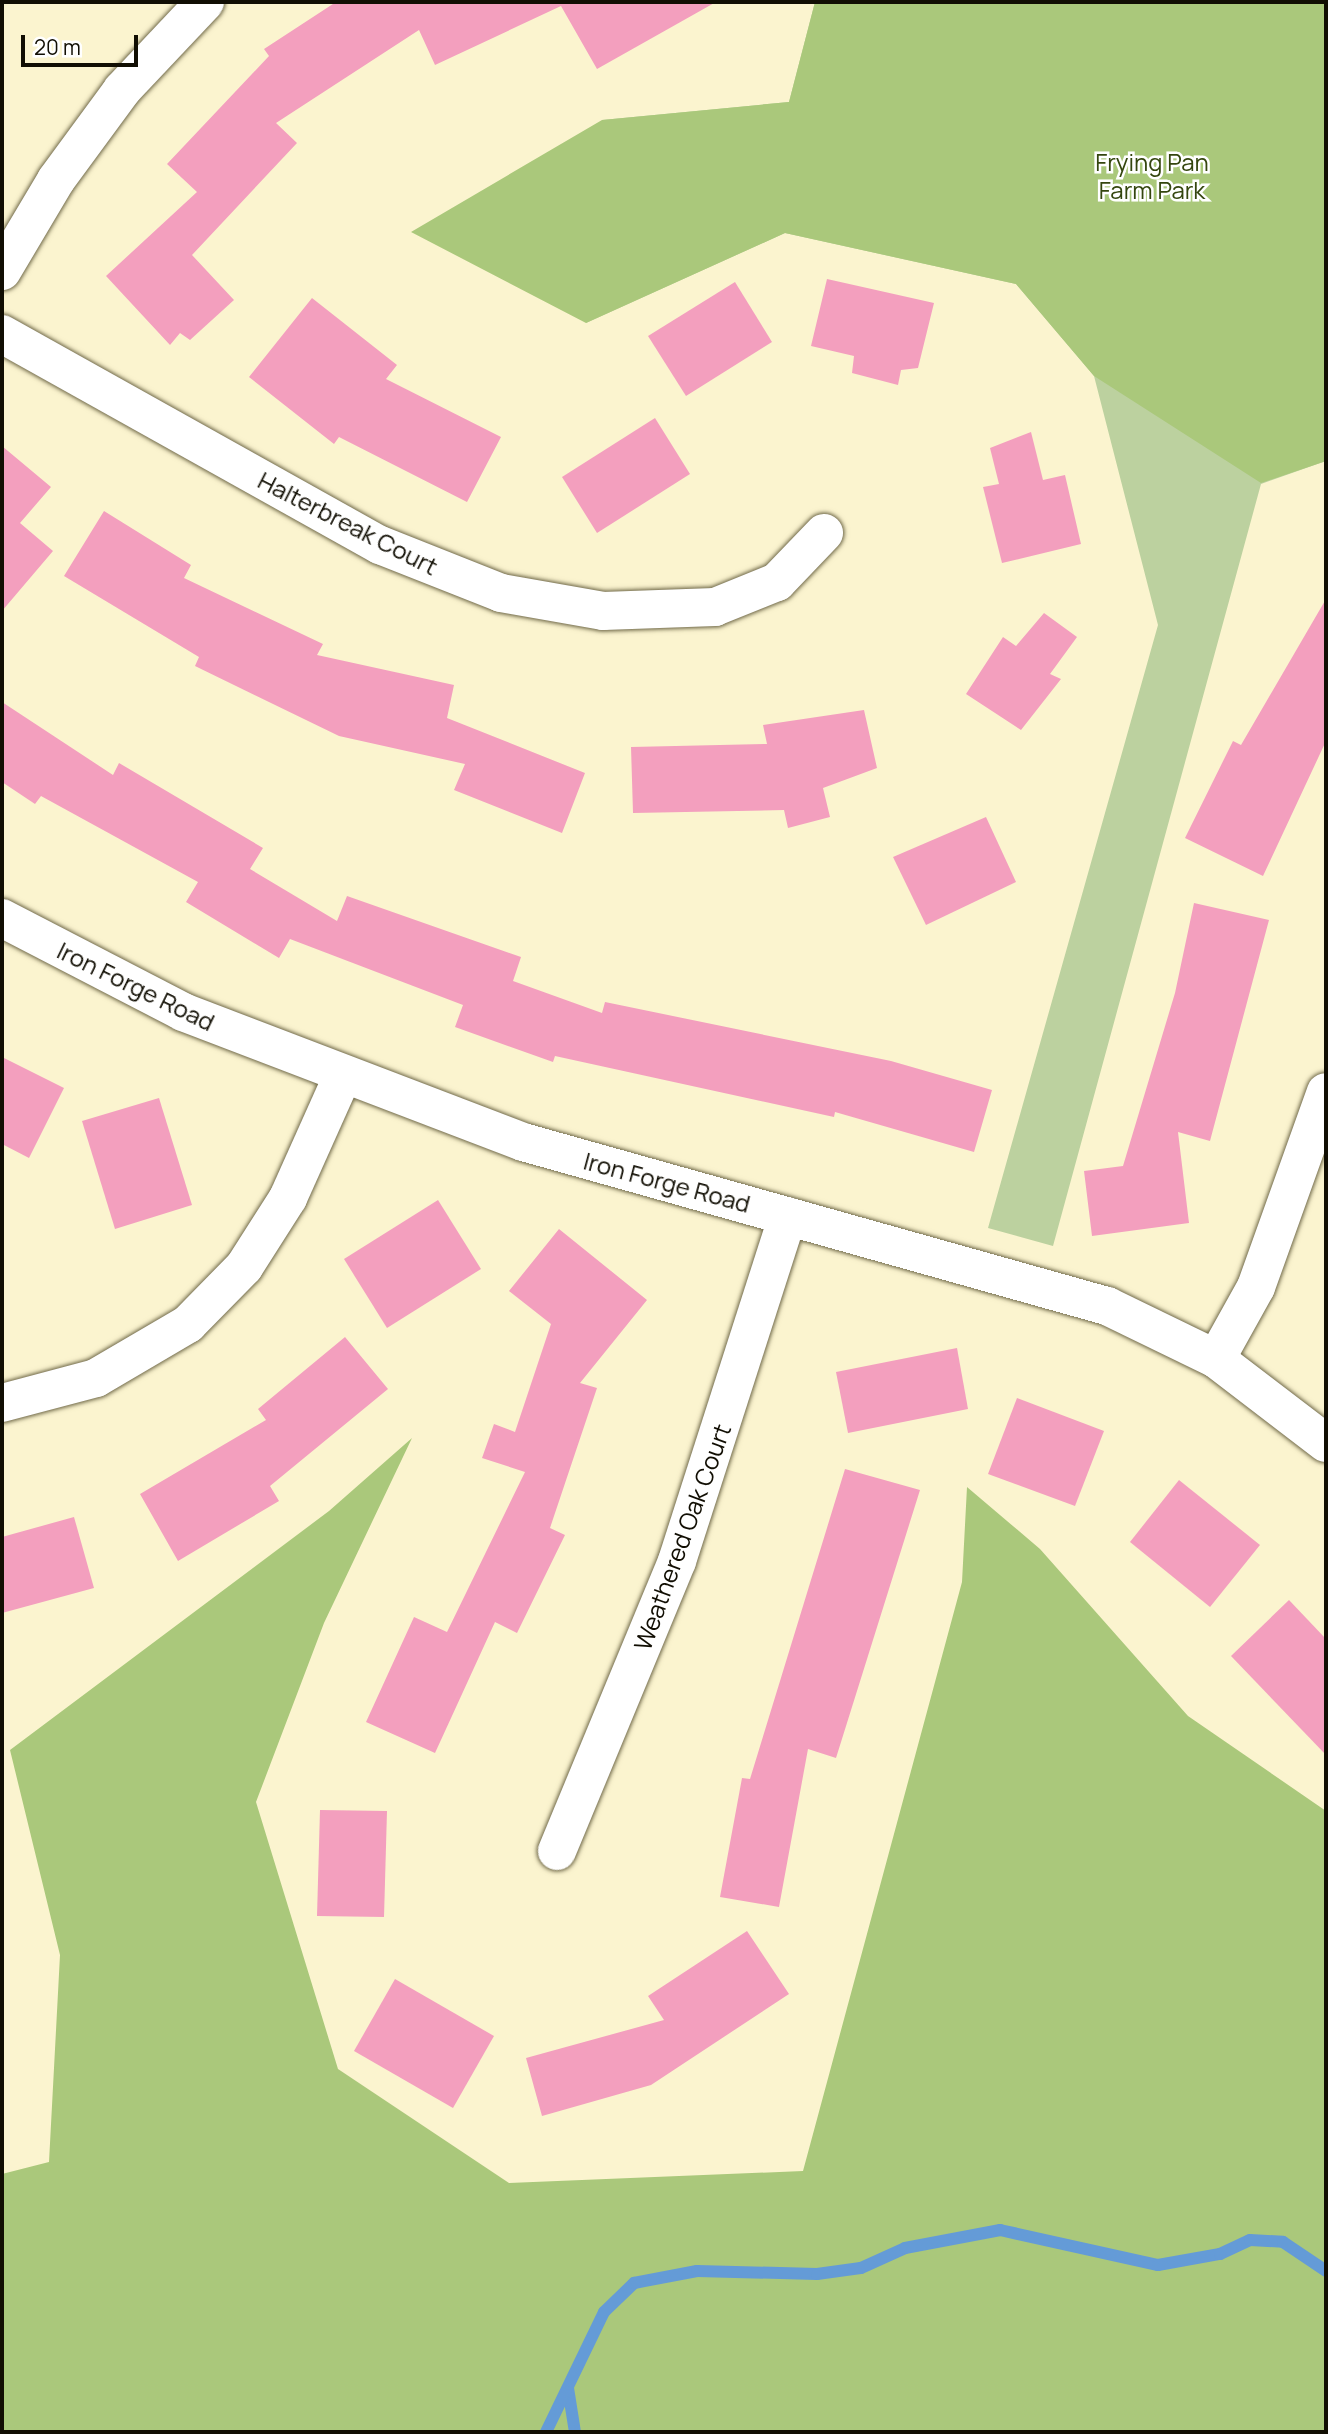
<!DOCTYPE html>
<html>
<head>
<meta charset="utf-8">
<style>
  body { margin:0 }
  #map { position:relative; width:1328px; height:2434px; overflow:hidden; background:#fbf4cf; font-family:Manrope,sans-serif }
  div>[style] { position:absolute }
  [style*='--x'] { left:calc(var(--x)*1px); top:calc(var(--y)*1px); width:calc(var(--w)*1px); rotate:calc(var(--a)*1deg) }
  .green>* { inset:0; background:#bcd19f }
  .forest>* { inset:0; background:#aac87b }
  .stream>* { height:12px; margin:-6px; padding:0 6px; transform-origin:6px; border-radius:6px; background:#649bd7 }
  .building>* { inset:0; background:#f39fbe }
  .roads { filter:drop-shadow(0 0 2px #716a4a) drop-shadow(0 0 2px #716a4a) }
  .minor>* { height:38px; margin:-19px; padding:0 19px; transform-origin:19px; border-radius:19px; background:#fff }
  span { translate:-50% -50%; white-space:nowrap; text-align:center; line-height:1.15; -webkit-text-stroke:5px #fff; paint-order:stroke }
  .park-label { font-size:24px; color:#34460e }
  .street-label { font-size:24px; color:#110e03 }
  .frame { position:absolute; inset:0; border:4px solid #110e03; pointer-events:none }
  .scale { position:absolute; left:21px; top:35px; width:117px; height:32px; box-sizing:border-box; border:4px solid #110e03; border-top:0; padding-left:9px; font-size:21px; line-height:24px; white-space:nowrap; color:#110e03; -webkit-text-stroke:5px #fff; paint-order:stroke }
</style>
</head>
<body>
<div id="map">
  <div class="green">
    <div style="clip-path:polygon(815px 2px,1326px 2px,1326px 461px,1261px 484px,1053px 1246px,988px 1228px,1158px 625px,1094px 376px,1016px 284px,785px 233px,586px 323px,602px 120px,789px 102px)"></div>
  </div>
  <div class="forest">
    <div style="clip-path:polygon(815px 2px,1326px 2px,1326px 461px,1261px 483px,1094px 376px,1016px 284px,785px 233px,586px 323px,411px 232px,602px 120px,789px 102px)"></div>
    <div style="clip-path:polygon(412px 1438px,324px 1623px,256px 1802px,338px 2069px,509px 2183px,803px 2171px,962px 1582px,967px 1487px,1040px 1549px,1188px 1716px,1326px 1811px,1326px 2432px,2px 2432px,2px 2174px,49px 2162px,60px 1955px,10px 1750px,329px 1511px)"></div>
  </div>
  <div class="stream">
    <div style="--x:568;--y:2388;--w:45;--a:81"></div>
    <div style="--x:546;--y:2432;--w:133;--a:-64.2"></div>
    <div style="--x:604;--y:2312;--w:42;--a:-44"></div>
    <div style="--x:634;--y:2283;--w:64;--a:-10.8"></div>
    <div style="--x:697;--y:2271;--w:120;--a:1.4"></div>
    <div style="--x:817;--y:2274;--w:44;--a:-7.8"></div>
    <div style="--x:861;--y:2268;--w:48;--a:-24.4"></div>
    <div style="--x:905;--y:2248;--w:97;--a:-10.7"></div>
    <div style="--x:1000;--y:2230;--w:162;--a:12.5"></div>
    <div style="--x:1158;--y:2265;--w:63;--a:-10.1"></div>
    <div style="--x:1220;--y:2254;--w:33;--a:-25"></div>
    <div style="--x:1250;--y:2240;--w:33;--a:3"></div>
    <div style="--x:1283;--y:2242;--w:52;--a:34"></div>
  </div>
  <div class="building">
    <div style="clip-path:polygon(336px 2px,716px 2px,597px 69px,561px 6px,435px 65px,419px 30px,276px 123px,297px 143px,192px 255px,234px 300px,190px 340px,180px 333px,170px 345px,106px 276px,197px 192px,167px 164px,269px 56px,264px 49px)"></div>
    <div style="clip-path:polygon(827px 279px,934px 303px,918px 368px,901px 370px,898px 385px,852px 373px,854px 356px,811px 346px)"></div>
    <div style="clip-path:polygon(735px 282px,772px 342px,686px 396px,648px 336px)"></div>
    <div style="clip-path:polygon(312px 298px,397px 365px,386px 379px,501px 437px,467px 502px,339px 437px,334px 444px,249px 377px)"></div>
    <div style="clip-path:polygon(655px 418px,690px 474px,597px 533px,562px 477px)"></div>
    <div style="clip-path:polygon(1031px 432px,1043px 480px,1065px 475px,1081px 544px,1002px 563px,983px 487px,999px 484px,990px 448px)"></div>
    <div style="clip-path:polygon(2px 446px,51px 487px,20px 523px,53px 551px,2px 611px)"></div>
    <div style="clip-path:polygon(104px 511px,191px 565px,184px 578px,323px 644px,317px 655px,454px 685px,447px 718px,585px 773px,562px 833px,454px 790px,465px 764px,339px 736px,195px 666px,199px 657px,64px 576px)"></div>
    <div style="clip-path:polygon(1326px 599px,1326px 741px,1263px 876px,1185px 838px,1233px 741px,1241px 745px)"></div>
    <div style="clip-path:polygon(1044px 613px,1077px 637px,1050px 674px,1061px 679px,1021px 730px,966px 694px,1003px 637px,1016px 646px)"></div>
    <div style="clip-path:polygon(2px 702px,113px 775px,119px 763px,263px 848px,250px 869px,337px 921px,347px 896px,521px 957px,513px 981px,602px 1013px,605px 1002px,891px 1061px,992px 1090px,974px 1152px,835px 1112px,834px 1117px,555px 1056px,553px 1062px,455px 1027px,463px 1005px,290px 939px,279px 958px,186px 902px,198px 882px,41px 796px,35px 804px,2px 782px)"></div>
    <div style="clip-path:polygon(864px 710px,877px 768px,823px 788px,830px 817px,788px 828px,784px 810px,633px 813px,631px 747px,767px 744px,763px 725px)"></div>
    <div style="clip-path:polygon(986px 817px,1016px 882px,926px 925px,893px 857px)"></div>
    <div style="clip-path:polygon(1194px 903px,1269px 920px,1210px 1141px,1178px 1132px,1189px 1223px,1092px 1236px,1084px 1171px,1123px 1166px,1175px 993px)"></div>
    <div style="clip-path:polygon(2px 1057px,64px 1088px,29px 1158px,2px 1144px)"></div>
    <div style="clip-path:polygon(159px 1098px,192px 1205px,115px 1229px,82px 1121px)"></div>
    <div style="clip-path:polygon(438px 1200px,481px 1269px,387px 1328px,344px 1259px)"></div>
    <div style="clip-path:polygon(559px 1229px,647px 1300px,580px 1383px,597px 1388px,550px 1528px,565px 1535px,517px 1633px,495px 1622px,435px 1753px,366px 1722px,414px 1617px,447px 1632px,525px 1472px,482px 1458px,494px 1424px,515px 1432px,551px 1324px,509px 1291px)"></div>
    <div style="clip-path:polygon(345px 1337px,388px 1389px,270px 1486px,279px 1501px,178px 1561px,140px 1494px,266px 1420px,258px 1409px)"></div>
    <div style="clip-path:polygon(957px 1348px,968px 1409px,848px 1433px,836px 1372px)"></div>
    <div style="clip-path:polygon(1017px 1398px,1104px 1431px,1075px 1506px,988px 1474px)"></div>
    <div style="clip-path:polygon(845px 1469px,920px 1490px,836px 1758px,808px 1749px,779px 1907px,720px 1897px,742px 1778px,750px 1779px)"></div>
    <div style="clip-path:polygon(1179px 1480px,1260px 1545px,1210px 1607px,1130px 1542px)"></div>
    <div style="clip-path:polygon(74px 1517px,94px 1588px,2px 1613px,2px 1537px)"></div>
    <div style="clip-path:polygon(1289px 1600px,1326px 1639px,1326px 1755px,1231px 1656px)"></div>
    <div style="clip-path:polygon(320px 1810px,387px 1811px,384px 1917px,317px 1916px)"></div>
    <div style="clip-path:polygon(747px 1931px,789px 1994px,651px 2085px,542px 2116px,526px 2058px,664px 2020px,648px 1996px)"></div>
    <div style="clip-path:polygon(395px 1979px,494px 2036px,453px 2108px,354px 2051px)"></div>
  </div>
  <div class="roads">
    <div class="minor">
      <div style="--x:2;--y:271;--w:106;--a:-59.3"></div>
      <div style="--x:56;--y:180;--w:112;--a:-53.7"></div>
      <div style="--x:122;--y:90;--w:121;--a:-46.7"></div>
      <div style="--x:2;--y:334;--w:433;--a:29.2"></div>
      <div style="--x:380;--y:545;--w:130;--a:21.6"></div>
      <div style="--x:501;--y:593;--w:104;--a:10"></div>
      <div style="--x:603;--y:611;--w:112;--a:-2"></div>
      <div style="--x:715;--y:607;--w:67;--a:-22"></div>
      <div style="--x:777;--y:582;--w:68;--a:-46.2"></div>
      <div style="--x:2;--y:918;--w:204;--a:27.4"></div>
      <div style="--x:183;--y:1012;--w:364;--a:20.9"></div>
      <div style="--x:523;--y:1142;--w:607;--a:15.69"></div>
      <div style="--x:1107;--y:1306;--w:121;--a:25.9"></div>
      <div style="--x:1216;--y:1359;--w:138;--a:37.4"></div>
      <div style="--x:1216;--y:1359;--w:82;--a:-60.9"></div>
      <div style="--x:1256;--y:1287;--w:207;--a:-70.3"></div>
      <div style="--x:2;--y:1403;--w:97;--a:-14.9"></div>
      <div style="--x:96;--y:1378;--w:107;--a:-30.4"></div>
      <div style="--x:188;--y:1324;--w:80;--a:-45.5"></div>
      <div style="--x:244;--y:1267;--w:82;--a:-57.5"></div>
      <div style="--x:288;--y:1198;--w:133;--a:-65.9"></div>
      <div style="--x:557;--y:1851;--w:314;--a:-67.5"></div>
      <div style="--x:677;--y:1561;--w:362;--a:-72.2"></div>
    </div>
  </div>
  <div class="park-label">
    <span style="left:1152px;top:176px">Frying Pan<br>Farm Park</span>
  </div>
  <div class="street-label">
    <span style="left:348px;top:523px;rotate:27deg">Halterbreak Court</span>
    <span style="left:136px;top:986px;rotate:26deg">Iron Forge Road</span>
    <span style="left:667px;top:1182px;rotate:15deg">Iron Forge Road</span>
    <span style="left:682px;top:1537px;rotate:-70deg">Weathered Oak Court</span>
  </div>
  <div class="frame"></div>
  <div class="scale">20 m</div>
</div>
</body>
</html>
